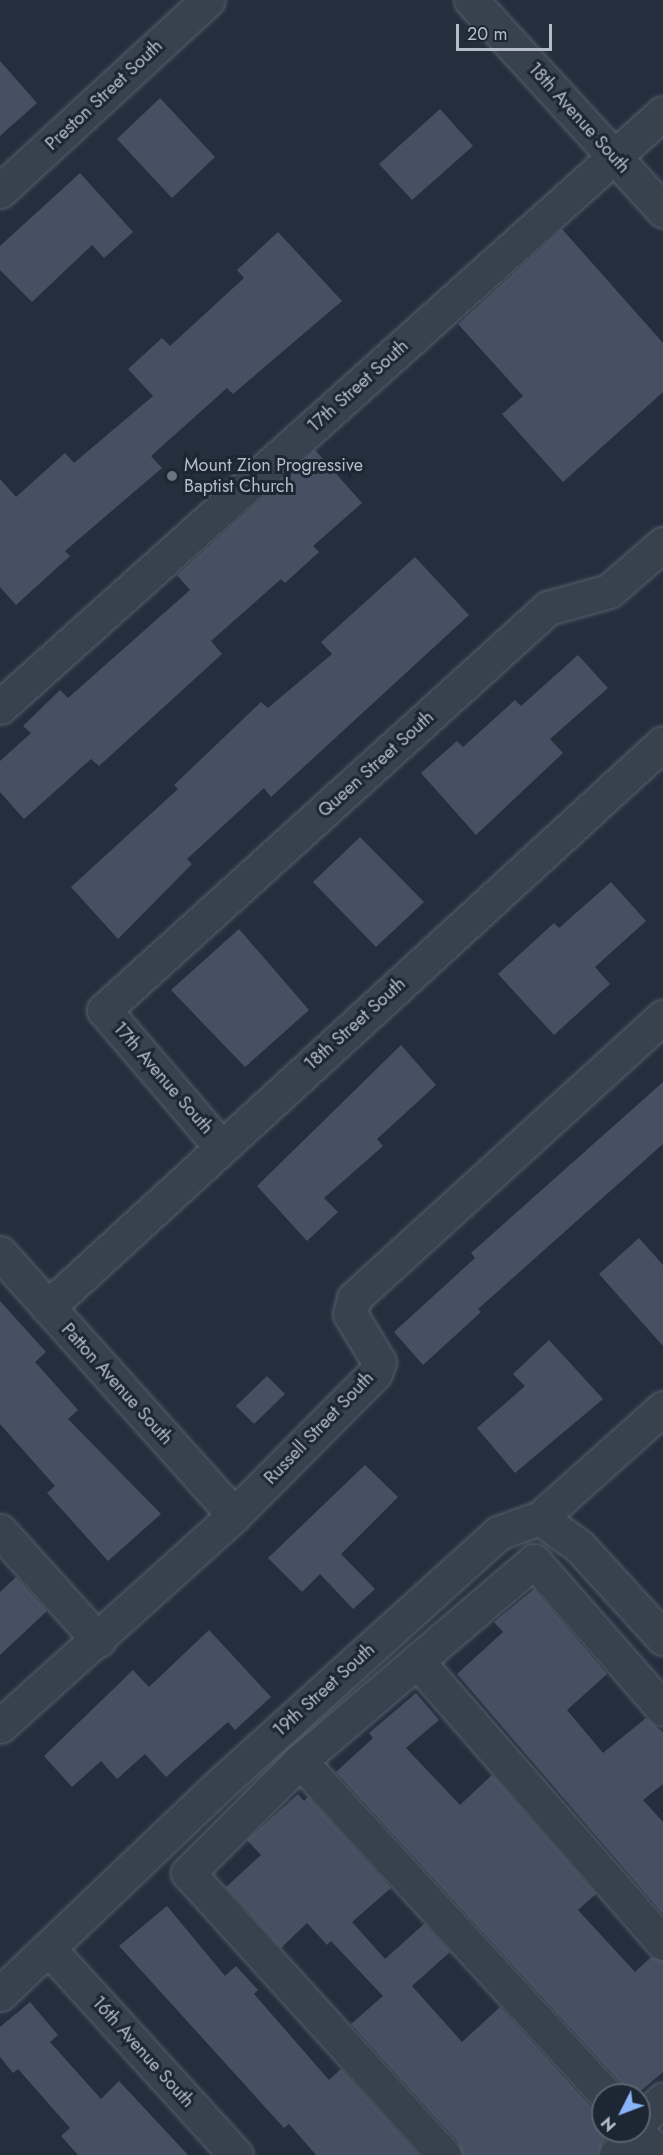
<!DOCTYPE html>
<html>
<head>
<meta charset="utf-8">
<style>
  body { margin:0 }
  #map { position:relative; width:663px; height:2155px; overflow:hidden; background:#242f3e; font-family:Jost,sans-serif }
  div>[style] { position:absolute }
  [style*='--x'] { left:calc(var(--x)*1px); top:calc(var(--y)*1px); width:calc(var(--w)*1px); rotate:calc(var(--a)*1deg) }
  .building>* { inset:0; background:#455162 }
  .roads { filter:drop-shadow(0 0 2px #565f6c) drop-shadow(0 0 2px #565f6c) }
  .minor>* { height:33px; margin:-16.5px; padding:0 16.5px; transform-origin:16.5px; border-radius:16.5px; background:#38414e }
  .dots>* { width:16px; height:16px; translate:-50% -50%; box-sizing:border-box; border:3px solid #1d2633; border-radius:50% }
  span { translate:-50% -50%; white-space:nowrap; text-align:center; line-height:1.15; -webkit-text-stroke:6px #1d2633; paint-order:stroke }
  .street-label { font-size:18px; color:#b4bcc9 }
  .poi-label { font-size:18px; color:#b4bcc9 }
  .left { translate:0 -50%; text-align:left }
  .north { position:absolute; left:591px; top:2083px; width:60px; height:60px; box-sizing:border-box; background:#1d2633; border:2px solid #59626f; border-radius:50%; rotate:228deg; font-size:16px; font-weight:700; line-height:24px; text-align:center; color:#b4bcc9 }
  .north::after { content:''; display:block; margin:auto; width:21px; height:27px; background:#8ab4f8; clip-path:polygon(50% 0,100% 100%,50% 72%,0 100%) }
  .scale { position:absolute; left:456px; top:24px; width:96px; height:27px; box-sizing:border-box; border:3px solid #b4bcc9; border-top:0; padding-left:8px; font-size:18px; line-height:21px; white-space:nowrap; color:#b4bcc9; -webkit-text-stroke:4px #1d2633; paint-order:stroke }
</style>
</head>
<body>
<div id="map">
  <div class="building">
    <div style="clip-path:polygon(0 61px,37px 103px,0 136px)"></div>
    <div style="clip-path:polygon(160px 98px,215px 157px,172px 198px,117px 139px)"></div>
    <div style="clip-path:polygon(440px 109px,473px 146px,412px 200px,379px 164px)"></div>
    <div style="clip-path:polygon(80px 173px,133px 232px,104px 258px,92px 245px,32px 302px,0 270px,0 246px)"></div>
    <div style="clip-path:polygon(562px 229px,663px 343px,663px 392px,563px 482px,502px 414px,523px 396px,458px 324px)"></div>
    <div style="clip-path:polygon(278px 232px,342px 301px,233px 394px,227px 388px,151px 456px,162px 468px,65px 551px,70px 556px,16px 605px,0 587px,0 479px,16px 497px,65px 453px,74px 463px,153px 396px,128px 369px,162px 338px,170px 346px,244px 278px,237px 270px)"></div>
    <div style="clip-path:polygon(315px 450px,362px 503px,313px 546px,319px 552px,285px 583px,281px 579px,211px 641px,222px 654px,99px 766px,91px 759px,24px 819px,0 792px,0 761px,31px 733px,23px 726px,60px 690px,68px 698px,190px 590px,177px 575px)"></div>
    <div style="clip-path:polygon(415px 557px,469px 615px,271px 797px,264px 788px,187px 859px,192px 864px,118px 939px,71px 887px,178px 789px,174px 785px,261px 702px,268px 708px,332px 654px,321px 642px)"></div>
    <div style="clip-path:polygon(578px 655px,608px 688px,550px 739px,563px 753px,476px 835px,421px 773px,457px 741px,463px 747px,515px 700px,521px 706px)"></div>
    <div style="clip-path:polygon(360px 837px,424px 902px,376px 947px,313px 882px)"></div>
    <div style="clip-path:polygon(611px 882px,646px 921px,595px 967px,610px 984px,554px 1035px,498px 974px,554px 923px,559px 928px)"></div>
    <div style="clip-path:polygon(239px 929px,309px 1010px,245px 1067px,171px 990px)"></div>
    <div style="clip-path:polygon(401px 1045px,436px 1085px,377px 1139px,383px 1146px,324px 1198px,338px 1212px,307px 1241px,257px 1186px)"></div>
    <div style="clip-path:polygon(663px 1082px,663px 1144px,478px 1309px,481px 1312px,423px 1365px,394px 1332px,475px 1258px,471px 1253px)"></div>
    <div style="clip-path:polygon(639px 1238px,663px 1265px,663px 1346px,599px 1274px)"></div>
    <div style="clip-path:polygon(0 1301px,46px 1352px,35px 1362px,78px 1410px,68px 1419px,161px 1514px,108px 1561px,47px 1493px,55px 1486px,0 1424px)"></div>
    <div style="clip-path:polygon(549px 1340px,603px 1399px,515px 1473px,477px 1428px,525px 1386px,513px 1374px)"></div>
    <div style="clip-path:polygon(267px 1376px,285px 1394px,254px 1424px,236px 1406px)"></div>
    <div style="clip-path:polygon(365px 1465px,398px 1497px,341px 1554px,375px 1589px,353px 1609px,320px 1574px,302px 1592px,268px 1558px)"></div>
    <div style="clip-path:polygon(16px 1577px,47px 1611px,0 1655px,0 1592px)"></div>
    <div style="clip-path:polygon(534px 1589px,607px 1674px,567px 1710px,603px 1753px,646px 1718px,663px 1732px,663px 1784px,643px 1800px,663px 1822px,663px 1914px,457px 1674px,503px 1632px,494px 1622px)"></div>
    <div style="clip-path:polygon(209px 1630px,271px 1697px,235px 1730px,228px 1722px,166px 1777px,145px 1754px,117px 1779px,101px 1761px,72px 1787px,44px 1756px,133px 1670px,149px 1687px)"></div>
    <div style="clip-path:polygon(416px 1693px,439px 1720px,406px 1748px,460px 1805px,492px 1775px,596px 1894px,578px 1910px,635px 1972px,651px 1957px,663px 1961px,663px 2072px,636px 2095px,624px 2095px,620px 2082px,336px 1772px,373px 1738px,369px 1733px)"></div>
    <div style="clip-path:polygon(298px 1794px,304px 1801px,308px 1797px,391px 1888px,352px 1922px,385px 1959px,424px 1924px,450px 1952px,412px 1986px,462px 2042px,500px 2007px,592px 2108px,603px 2115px,603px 2131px,614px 2131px,603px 2142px,598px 2155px,462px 2155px,458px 2142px,351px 2024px,383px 1996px,331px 1941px,327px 1945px,307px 1923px,281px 1948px,226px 1887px,261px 1855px,247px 1840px)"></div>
    <div style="clip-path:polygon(167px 1906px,225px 1976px,236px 1966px,258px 1990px,254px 1994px,329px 2080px,341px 2069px,419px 2155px,316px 2155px,289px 2124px,284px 2128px,119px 1946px)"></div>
    <div style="clip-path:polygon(30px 2002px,58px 2035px,50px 2042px,101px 2099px,119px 2081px,188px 2155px,78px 2155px,61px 2136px,70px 2128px,18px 2069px,13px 2073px,0 2057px,0 2027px)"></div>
  </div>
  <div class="roads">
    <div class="minor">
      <div style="--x:471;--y:0;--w:285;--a:47.6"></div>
      <div style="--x:0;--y:191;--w:282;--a:-42.6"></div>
      <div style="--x:0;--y:707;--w:890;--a:-41.86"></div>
      <div style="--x:221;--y:1147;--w:180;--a:-130.5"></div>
      <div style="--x:104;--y:1010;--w:599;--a:-42.16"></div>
      <div style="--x:548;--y:608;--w:63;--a:-15.6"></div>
      <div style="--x:609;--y:591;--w:72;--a:-41"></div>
      <div style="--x:0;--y:1253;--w:351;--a:48.2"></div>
      <div style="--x:48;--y:1307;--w:834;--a:-42.52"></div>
      <div style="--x:540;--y:1518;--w:48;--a:35.7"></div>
      <div style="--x:579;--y:1546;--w:125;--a:47.6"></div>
      <div style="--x:0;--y:1531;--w:147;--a:48"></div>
      <div style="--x:417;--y:1661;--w:154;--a:-40.5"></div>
      <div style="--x:534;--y:1561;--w:196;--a:48.9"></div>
      <div style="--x:0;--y:1726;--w:315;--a:-42"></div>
      <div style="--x:234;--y:1515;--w:200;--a:-45.2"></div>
      <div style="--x:375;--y:1373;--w:12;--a:-70"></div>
      <div style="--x:379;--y:1362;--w:56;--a:-121.1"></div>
      <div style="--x:350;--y:1314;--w:16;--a:-76"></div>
      <div style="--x:354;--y:1298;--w:418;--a:-42.3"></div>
      <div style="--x:300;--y:1761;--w:453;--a:47.5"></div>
      <div style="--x:50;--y:1950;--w:277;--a:47.8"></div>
      <div style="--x:0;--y:1994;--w:311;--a:-43.6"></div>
      <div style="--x:225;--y:1780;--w:368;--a:-42.1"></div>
      <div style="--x:498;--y:1533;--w:45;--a:-19.7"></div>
      <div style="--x:540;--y:1518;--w:165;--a:-41.8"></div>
      <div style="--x:639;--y:2122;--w:33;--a:-43"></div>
      <div style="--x:637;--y:2131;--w:33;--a:47"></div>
      <div style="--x:444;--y:2155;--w:381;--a:-132.2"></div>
      <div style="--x:188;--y:1873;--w:158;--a:-45"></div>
      <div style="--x:300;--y:1761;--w:154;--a:-40.5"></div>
      <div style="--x:417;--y:1661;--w:374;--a:48.9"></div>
      <div style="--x:616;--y:2155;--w:31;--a:-42"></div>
    </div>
  </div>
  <div class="dots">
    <div style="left:172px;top:476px;background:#6b7280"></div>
  </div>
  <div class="street-label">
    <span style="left:104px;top:95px;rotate:-43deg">Preston Street South</span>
    <span style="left:579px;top:118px;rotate:48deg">18th Avenue South</span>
    <span style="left:358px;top:386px;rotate:-42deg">17th Street South</span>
    <span style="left:376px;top:764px;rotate:-42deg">Queen Street South</span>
    <span style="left:355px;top:1024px;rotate:-42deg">18th Street South</span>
    <span style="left:163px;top:1078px;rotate:49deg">17th Avenue South</span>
    <span style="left:117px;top:1384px;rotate:48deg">Patton Avenue South</span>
    <span style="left:319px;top:1428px;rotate:-46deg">Russell Street South</span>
    <span style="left:324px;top:1690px;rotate:-42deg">19th Street South</span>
    <span style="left:143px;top:2052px;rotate:48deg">16th Avenue South</span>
  </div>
  <div class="poi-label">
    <span class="left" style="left:184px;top:476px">Mount Zion Progressive<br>Baptist Church</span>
  </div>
  <div class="north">N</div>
  <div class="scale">20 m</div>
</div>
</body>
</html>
